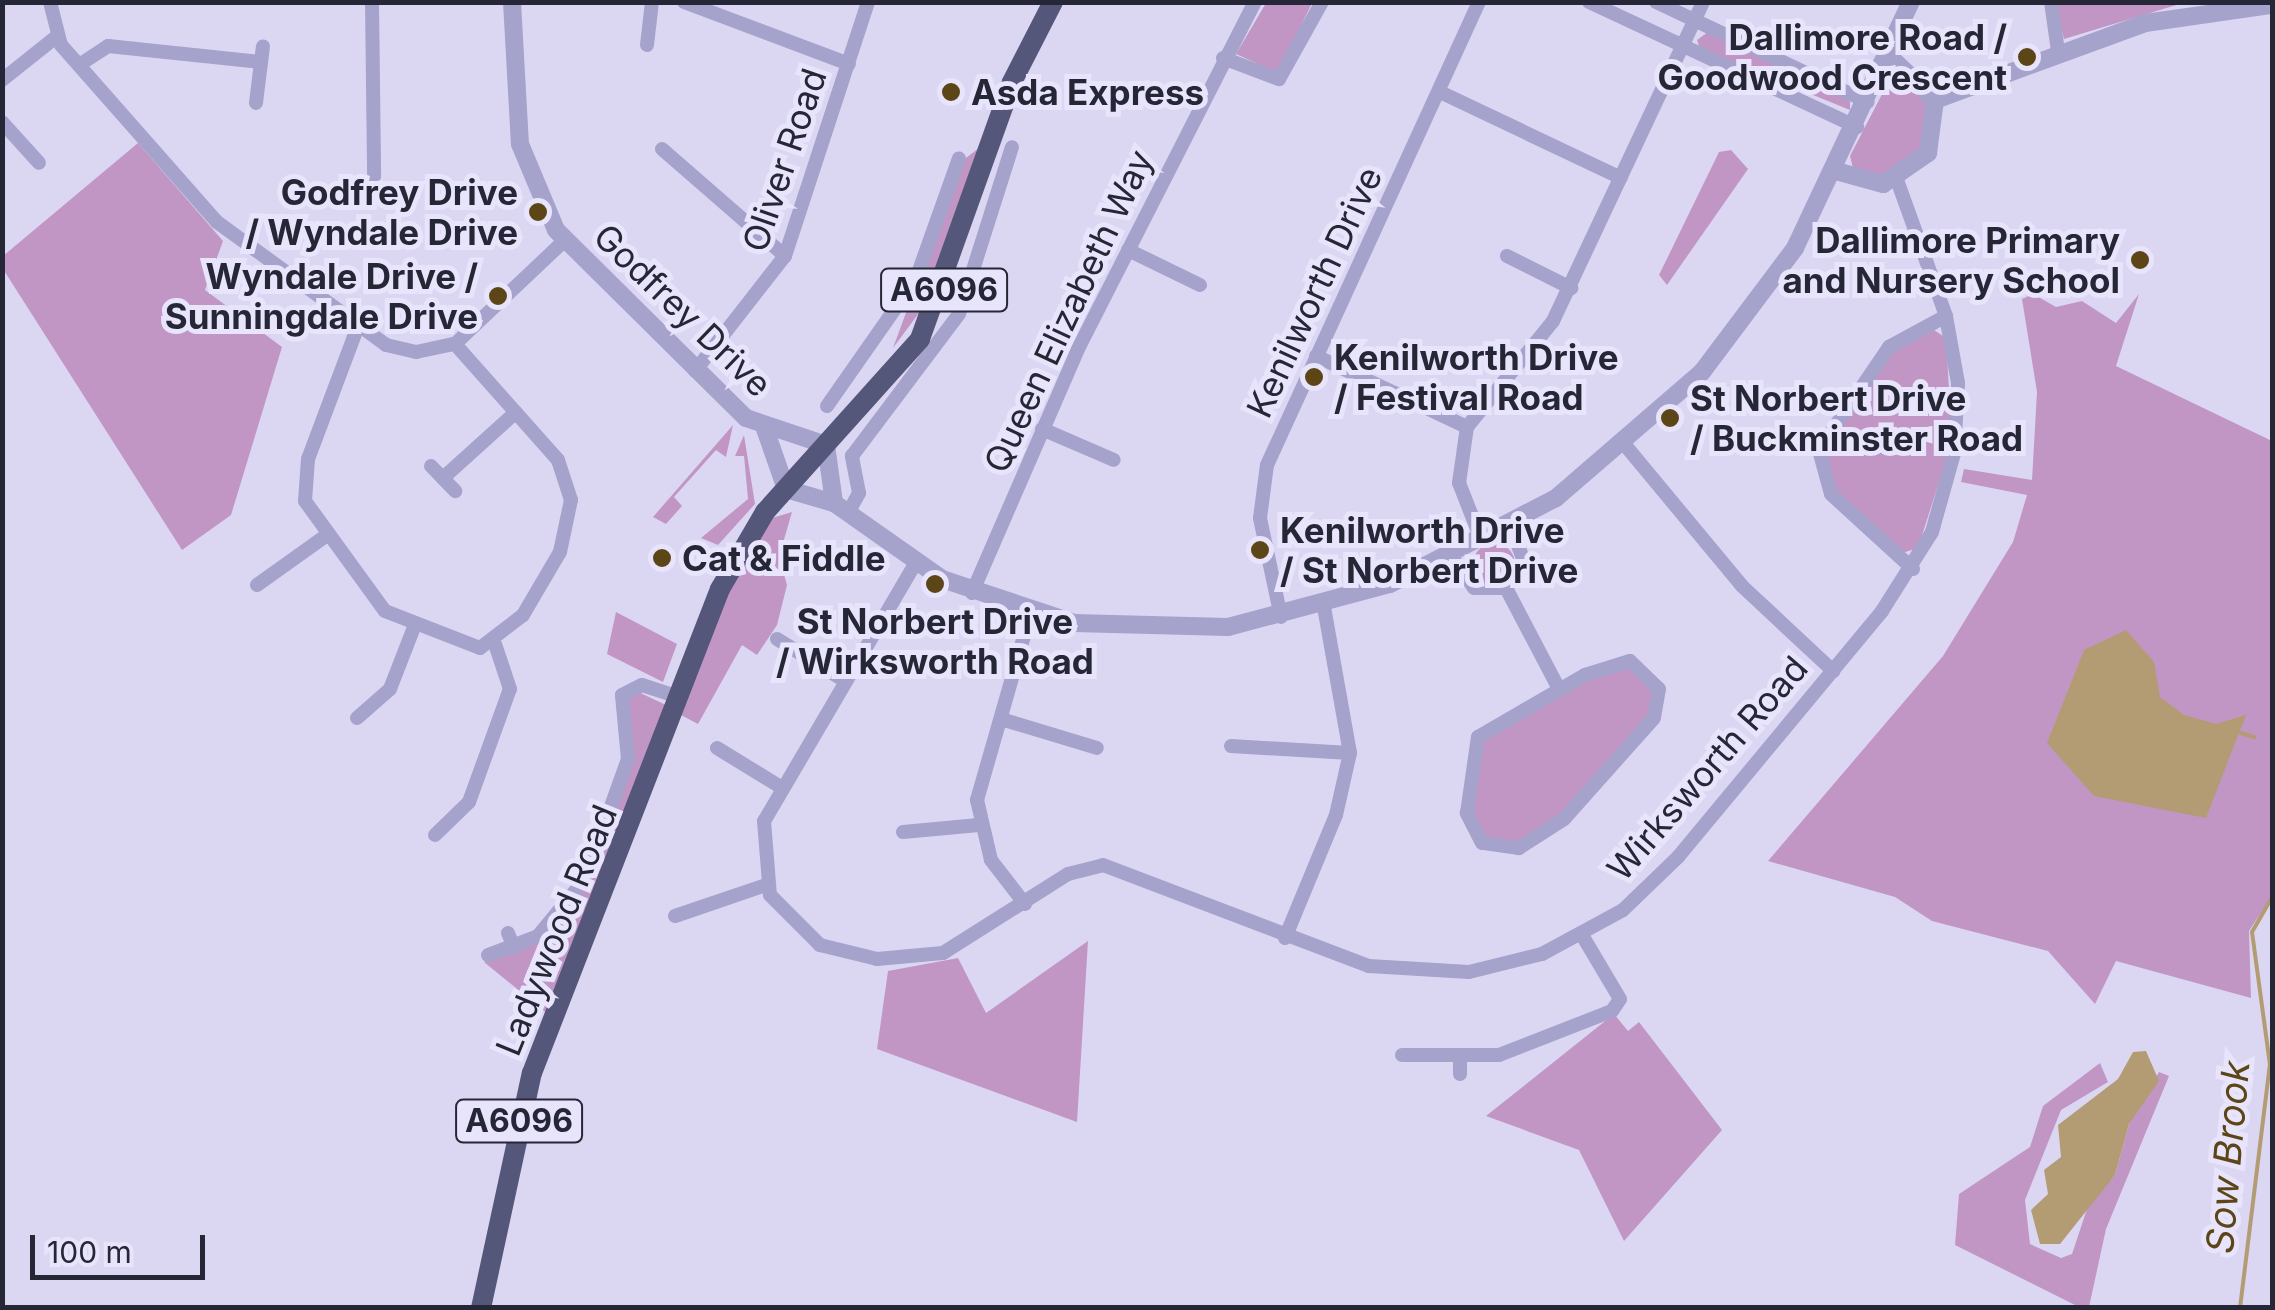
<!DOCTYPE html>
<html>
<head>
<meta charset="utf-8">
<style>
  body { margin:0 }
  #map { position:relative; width:2275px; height:1310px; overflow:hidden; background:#dbd7f3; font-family:Inter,sans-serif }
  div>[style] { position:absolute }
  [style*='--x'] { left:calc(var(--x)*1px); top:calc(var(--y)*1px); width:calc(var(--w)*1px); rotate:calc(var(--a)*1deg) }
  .green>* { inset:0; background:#c196c4 }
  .round { border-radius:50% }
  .water>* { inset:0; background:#b39c74 }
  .stream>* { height:4px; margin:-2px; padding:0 2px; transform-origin:2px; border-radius:2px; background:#b39c74 }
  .minor>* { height:14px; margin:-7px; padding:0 7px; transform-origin:7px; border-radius:7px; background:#a5a2cc }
  .tertiary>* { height:18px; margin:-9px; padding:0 9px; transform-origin:9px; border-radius:9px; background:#a5a2cc }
  .primary>* { height:20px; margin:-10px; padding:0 10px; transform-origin:10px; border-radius:10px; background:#55577a }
  .dots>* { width:28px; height:28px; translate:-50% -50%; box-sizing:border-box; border:5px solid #e7e4fb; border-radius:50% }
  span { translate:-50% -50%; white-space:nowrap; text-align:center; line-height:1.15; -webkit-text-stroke:10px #e7e4fb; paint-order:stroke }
  .shield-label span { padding:2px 8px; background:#e7e4fb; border:2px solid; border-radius:8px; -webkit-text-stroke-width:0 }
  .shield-label { font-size:32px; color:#252736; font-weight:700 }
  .poi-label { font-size:35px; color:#252736; font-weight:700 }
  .right { translate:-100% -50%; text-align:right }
  .left { translate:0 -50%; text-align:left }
  .street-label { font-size:35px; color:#252736 }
  .water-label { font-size:38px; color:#5c4517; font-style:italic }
  .frame { position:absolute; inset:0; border:5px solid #252736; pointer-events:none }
  .scale { position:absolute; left:30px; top:1235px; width:175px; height:45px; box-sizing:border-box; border:5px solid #252736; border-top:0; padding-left:12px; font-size:30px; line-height:35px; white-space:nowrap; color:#252736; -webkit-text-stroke:8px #e7e4fb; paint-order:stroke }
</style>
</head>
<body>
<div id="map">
  <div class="green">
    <div style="clip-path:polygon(1266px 3px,1312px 3px,1278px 73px,1236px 54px)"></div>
    <div style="clip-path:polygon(2055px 3px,2183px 3px,2064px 39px)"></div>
    <div style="clip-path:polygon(1708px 32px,1850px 101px,1850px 110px,1700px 49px,1697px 40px)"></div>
    <div style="clip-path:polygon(1894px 71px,1930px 99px,1924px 150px,1895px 176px,1854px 172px,1850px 156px)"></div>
    <div style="clip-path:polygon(138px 143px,223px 241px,205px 290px,282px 347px,231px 515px,182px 550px,3px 269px,3px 256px)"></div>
    <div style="clip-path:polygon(979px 148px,927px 302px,893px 348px,962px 161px)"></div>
    <div style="clip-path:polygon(1731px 150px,1748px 169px,1667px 285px,1659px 275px,1719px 152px)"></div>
    <div style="clip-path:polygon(2033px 294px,2056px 307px,2082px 301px,2116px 323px,2139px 294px,2116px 366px,2272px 441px,2270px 899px,2249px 931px,2251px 998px,2116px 961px,2095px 1004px,2048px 951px,1932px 921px,1895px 897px,1768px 861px,1943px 656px,2013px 542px,2027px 495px,1961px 482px,1964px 469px,2032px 480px,2037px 392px,2022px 299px)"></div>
    <div style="clip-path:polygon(1931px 328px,1946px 338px,1952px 441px,1918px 548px,1902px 553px,1832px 486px,1825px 442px,1894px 346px)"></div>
    <div style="clip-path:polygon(733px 425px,726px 457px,716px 450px,674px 497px,682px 506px,666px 524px,653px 517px)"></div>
    <div style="clip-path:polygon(744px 435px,755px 504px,718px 545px,701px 538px,748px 499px,744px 456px,735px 456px)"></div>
    <div style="clip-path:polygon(792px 512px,779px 557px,787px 585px,777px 625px,757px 655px,742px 645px,698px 724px,681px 715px,731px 580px,772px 518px)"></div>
    <div class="round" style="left:1473px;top:543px;width:42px;height:42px"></div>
    <div style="clip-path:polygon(616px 612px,677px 644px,663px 682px,607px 654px)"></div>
    <div style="clip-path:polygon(1628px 666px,1655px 695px,1650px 715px,1578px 800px,1526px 840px,1491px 844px,1471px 812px,1480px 741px,1560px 692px)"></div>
    <div style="clip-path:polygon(634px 690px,666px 705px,549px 1015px,484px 962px,534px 944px,583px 890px,631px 760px,624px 704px)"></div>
    <div style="clip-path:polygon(1088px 941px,1077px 1122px,877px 1049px,888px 971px,958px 958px,986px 1013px)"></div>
    <div style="clip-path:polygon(1614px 1014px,1628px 1031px,1639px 1022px,1722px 1130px,1624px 1241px,1579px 1150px,1486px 1116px)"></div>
    <div style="clip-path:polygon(2100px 1063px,2108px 1082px,2061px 1110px,2025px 1200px,2030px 1244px,2061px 1258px,2072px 1254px,2088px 1206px,2115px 1175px,2129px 1124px,2159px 1072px,2169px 1076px,2106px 1229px,2089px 1307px,2079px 1307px,1955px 1245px,1959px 1194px,2030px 1147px,2043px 1106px)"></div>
  </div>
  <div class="water">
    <div style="clip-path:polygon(2126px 630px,2154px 662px,2160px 697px,2184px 715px,2216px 724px,2246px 715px,2206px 818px,2094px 796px,2047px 743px,2084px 650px)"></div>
    <div style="clip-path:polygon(2146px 1051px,2159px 1081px,2129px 1124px,2115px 1175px,2060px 1244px,2040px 1244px,2031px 1210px,2048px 1194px,2044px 1170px,2061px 1157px,2058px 1125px,2118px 1079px,2133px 1052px)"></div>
  </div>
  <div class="stream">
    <div style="--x:2241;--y:733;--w:14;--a:17"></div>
    <div style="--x:2272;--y:739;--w:56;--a:90"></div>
    <div style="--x:2240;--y:1308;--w:245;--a:-83"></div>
    <div style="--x:2270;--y:1065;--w:134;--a:-97.7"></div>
    <div style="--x:2252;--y:932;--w:39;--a:-60"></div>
  </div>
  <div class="minor">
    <div style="--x:50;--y:2;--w:44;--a:75.7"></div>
    <div style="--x:61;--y:45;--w:236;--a:48.6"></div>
    <div style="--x:217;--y:222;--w:209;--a:36"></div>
    <div style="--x:386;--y:345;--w:31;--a:13"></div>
    <div style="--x:416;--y:352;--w:40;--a:-12"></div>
    <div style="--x:455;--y:344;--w:150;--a:-43.4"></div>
    <div style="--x:372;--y:2;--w:174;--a:89.3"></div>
    <div style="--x:684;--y:2;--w:176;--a:20.6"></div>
    <div style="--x:1589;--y:2;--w:296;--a:25"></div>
    <div style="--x:1656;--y:2;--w:234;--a:25.3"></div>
    <div style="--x:2051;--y:2;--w:49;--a:81.9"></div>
    <div style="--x:647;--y:45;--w:43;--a:-83.4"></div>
    <div style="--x:1223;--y:58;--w:60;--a:20.6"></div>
    <div style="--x:1279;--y:79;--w:88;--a:-60.8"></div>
    <div style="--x:79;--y:65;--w:35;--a:-33"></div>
    <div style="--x:108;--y:46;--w:154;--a:6"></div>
    <div style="--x:2;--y:80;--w:69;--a:-38.5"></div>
    <div style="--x:1440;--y:92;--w:200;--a:25.4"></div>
    <div style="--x:256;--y:103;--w:57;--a:-83"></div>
    <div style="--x:2;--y:122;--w:55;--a:47.9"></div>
    <div style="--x:662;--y:149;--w:163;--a:41"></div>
    <div style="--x:1128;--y:250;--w:80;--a:25.9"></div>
    <div style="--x:1507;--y:256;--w:72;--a:26.6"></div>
    <div style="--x:358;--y:326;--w:142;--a:110.6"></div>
    <div style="--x:308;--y:459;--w:42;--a:94.1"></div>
    <div style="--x:305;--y:501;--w:136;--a:54"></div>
    <div style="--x:385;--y:611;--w:102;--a:21.3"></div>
    <div style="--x:480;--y:648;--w:54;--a:-37.5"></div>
    <div style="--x:523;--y:615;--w:73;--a:-59.6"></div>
    <div style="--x:560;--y:552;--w:53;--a:-78.1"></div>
    <div style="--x:571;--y:500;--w:42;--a:-108"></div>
    <div style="--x:558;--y:460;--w:155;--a:-131.6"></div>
    <div style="--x:1316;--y:356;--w:167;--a:25.2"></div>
    <div style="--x:695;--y:371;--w:146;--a:-52"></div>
    <div style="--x:785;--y:256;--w:267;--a:-71.9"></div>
    <div style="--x:827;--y:406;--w:155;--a:-55"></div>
    <div style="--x:916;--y:279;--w:128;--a:-70.4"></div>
    <div style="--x:1042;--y:429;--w:78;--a:23.3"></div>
    <div style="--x:1625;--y:445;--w:183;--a:50.3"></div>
    <div style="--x:1742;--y:586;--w:125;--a:43"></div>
    <div style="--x:431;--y:466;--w:35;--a:46"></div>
    <div style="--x:443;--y:478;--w:98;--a:-42.1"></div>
    <div style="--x:848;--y:513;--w:23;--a:-61"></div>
    <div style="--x:859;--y:493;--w:38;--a:-101"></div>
    <div style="--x:852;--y:456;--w:178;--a:-53"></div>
    <div style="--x:959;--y:314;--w:175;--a:-72.4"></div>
    <div style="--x:1481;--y:539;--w:60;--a:-111.4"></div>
    <div style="--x:1459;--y:483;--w:57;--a:-81.9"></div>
    <div style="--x:1467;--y:427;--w:136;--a:-50.9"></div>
    <div style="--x:1553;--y:321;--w:353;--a:-64.8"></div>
    <div style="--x:1451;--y:556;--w:39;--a:54"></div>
    <div style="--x:1474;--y:588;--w:32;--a:0"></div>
    <div style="--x:1506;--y:588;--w:31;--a:-52"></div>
    <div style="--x:1525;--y:564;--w:43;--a:-110.6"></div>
    <div style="--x:915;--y:564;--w:298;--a:120.4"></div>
    <div style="--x:764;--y:821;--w:74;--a:85.4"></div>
    <div style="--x:770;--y:895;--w:71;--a:45"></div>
    <div style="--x:820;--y:945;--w:59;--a:13.8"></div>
    <div style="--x:877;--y:959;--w:66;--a:-5.2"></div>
    <div style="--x:943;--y:953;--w:148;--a:-32.3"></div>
    <div style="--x:1068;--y:874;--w:36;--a:-14"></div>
    <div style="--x:1103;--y:865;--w:285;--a:20.8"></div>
    <div style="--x:1369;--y:966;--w:100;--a:3.4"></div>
    <div style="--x:1469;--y:972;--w:75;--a:-13.9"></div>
    <div style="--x:1542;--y:954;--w:92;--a:-28.5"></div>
    <div style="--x:1623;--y:910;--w:76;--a:-43.9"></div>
    <div style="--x:1678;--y:857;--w:320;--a:-50.3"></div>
    <div style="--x:1882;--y:611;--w:93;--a:-57.7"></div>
    <div style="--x:1932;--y:532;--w:82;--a:-74.4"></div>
    <div style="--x:1954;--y:453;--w:70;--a:-86.7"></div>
    <div style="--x:1958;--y:383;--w:68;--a:-100.2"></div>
    <div style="--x:1946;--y:316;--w:145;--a:-109.8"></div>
    <div style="--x:1913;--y:569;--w:111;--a:-137.6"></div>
    <div style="--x:1831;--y:494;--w:46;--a:-105.3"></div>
    <div style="--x:1819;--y:450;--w:125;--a:-55.8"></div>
    <div style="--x:1889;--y:347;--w:65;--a:-28.5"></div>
    <div style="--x:257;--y:585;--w:86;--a:-35.5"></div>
    <div style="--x:1506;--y:588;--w:114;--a:62.3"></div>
    <div style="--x:972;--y:593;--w:270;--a:-66.5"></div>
    <div style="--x:1080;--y:345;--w:385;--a:-63"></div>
    <div style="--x:1281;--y:617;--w:101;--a:-102"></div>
    <div style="--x:1260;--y:518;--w:53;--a:-82.5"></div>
    <div style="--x:1267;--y:465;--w:509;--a:-65.4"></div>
    <div style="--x:777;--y:639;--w:80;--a:31.7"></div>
    <div style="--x:1630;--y:661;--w:40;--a:44"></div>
    <div style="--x:1659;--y:689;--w:29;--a:100"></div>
    <div style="--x:1654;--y:718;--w:135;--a:131.7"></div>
    <div style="--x:1564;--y:819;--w:54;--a:147.2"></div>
    <div style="--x:1519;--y:848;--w:37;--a:-172"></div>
    <div style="--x:1482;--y:843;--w:34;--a:-117"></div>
    <div style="--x:1467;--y:813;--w:77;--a:-81.8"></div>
    <div style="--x:1478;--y:737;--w:124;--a:-30.1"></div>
    <div style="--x:1585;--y:675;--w:47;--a:-17.3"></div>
    <div style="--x:357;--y:718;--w:44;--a:-41.3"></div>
    <div style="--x:390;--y:689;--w:66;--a:-68.8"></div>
    <div style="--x:1001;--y:719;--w:100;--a:16.8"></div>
    <div style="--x:1231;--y:746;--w:119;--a:3.4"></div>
    <div style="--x:717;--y:748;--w:73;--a:31.5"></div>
    <div style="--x:903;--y:832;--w:76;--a:-5.3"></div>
    <div style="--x:435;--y:835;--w:47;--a:-44.1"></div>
    <div style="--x:469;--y:802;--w:120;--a:-70.1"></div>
    <div style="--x:510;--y:689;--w:47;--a:-108.4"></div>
    <div style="--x:1025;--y:904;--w:56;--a:-127.7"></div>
    <div style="--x:991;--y:860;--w:62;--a:-103.1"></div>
    <div style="--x:977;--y:800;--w:196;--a:-74"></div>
    <div style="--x:675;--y:916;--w:96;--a:-18.8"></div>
    <div style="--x:508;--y:933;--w:16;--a:68"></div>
    <div style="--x:1285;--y:938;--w:133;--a:-67.5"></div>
    <div style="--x:1336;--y:815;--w:64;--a:-77.3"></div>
    <div style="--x:1350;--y:753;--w:148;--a:-100.1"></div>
    <div style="--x:488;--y:955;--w:53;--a:-20.8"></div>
    <div style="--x:538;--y:936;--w:74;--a:-50.5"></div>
    <div style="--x:585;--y:879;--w:127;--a:-70.3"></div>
    <div style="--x:628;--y:759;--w:64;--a:-95.4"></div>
    <div style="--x:622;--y:695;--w:22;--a:-27"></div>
    <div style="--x:642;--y:685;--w:40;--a:18"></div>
    <div style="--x:1402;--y:1055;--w:97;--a:0"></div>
    <div style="--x:1499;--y:1055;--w:121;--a:-21.3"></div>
    <div style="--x:1612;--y:1011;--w:14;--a:-56"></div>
    <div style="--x:1620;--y:999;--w:74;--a:-120.7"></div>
    <div style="--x:1460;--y:1058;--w:16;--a:90"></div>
  </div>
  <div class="tertiary">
    <div style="--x:512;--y:2;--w:142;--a:86.8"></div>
    <div style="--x:520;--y:144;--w:93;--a:67.3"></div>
    <div style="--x:556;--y:230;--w:267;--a:44.7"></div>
    <div style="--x:746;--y:418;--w:84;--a:18.6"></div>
    <div style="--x:826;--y:445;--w:59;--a:82.1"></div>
    <div style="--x:1935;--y:100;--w:224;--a:-20.1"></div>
    <div style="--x:2145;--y:23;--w:128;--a:-8.1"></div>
    <div style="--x:1836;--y:171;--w:49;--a:15.5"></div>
    <div style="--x:1883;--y:184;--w:55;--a:-34.6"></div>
    <div style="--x:1928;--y:153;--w:53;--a:-82.5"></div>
    <div style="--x:1935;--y:100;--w:64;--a:-136.3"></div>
    <div style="--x:765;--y:429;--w:64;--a:70.7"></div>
    <div style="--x:786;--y:489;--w:50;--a:16.3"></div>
    <div style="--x:834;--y:503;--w:132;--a:35.1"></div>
    <div style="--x:942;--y:579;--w:139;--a:18.4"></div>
    <div style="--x:1074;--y:623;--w:154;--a:1.5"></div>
    <div style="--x:1228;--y:627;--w:168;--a:-14.9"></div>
    <div style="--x:1390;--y:584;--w:187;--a:-27.4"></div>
    <div style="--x:1556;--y:498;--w:193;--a:-40.8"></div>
    <div style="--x:1702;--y:372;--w:155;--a:-53.1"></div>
    <div style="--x:1795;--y:248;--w:272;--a:-64.8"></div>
  </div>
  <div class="primary">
    <div style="--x:481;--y:1308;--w:240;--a:-77.8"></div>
    <div style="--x:532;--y:1073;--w:519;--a:-68.77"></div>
    <div style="--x:720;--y:589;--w:89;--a:-59.7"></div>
    <div style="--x:765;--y:512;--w:232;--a:-48.1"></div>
    <div style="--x:920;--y:339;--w:273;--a:-70.3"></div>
    <div style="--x:1012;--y:82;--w:90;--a:-62.9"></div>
  </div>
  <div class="dots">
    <div style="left:2027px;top:57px;background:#5c4517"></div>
    <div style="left:951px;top:92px;background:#5c4517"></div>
    <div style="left:538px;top:212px;background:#5c4517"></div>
    <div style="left:2140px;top:260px;background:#5c4517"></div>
    <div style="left:498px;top:296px;background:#5c4517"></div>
    <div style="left:1314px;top:377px;background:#5c4517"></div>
    <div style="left:1670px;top:418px;background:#5c4517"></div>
    <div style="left:1260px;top:550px;background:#5c4517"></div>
    <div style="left:662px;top:558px;background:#5c4517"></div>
    <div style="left:935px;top:584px;background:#5c4517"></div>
  </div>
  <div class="shield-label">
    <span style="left:944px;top:290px">A6096</span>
    <span style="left:519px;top:1121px">A6096</span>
  </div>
  <div class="poi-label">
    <span class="right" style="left:2007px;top:57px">Dallimore Road /<br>Goodwood Crescent</span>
    <span class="left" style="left:971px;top:92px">Asda Express</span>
    <span class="right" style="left:518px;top:212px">Godfrey Drive<br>/ Wyndale Drive</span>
    <span class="right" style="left:2120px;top:260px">Dallimore Primary<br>and Nursery School</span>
    <span class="right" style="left:478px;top:296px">Wyndale Drive /<br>Sunningdale Drive</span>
    <span class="left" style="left:1334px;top:377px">Kenilworth Drive<br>/ Festival Road</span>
    <span class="left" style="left:1690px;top:418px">St Norbert Drive<br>/ Buckminster Road</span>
    <span class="left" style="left:1280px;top:550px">Kenilworth Drive<br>/ St Norbert Drive</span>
    <span class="left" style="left:682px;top:558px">Cat &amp; Fiddle</span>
    <span style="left:935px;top:641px">St Norbert Drive<br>/ Wirksworth Road</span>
  </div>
  <div class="street-label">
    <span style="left:784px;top:160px;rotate:-71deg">Oliver Road</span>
    <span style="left:1314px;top:292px;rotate:-65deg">Kenilworth Drive</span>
    <span style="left:683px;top:310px;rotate:44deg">Godfrey Drive</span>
    <span style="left:1068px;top:311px;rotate:-65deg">Queen Elizabeth Way</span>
    <span style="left:1707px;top:768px;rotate:-49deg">Wirksworth Road</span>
    <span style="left:556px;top:930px;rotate:-68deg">Ladywood Road</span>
  </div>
  <div class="water-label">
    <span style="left:2228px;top:1157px;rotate:-85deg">Sow Brook</span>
  </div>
  <div class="frame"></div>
  <div class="scale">100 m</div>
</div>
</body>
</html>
